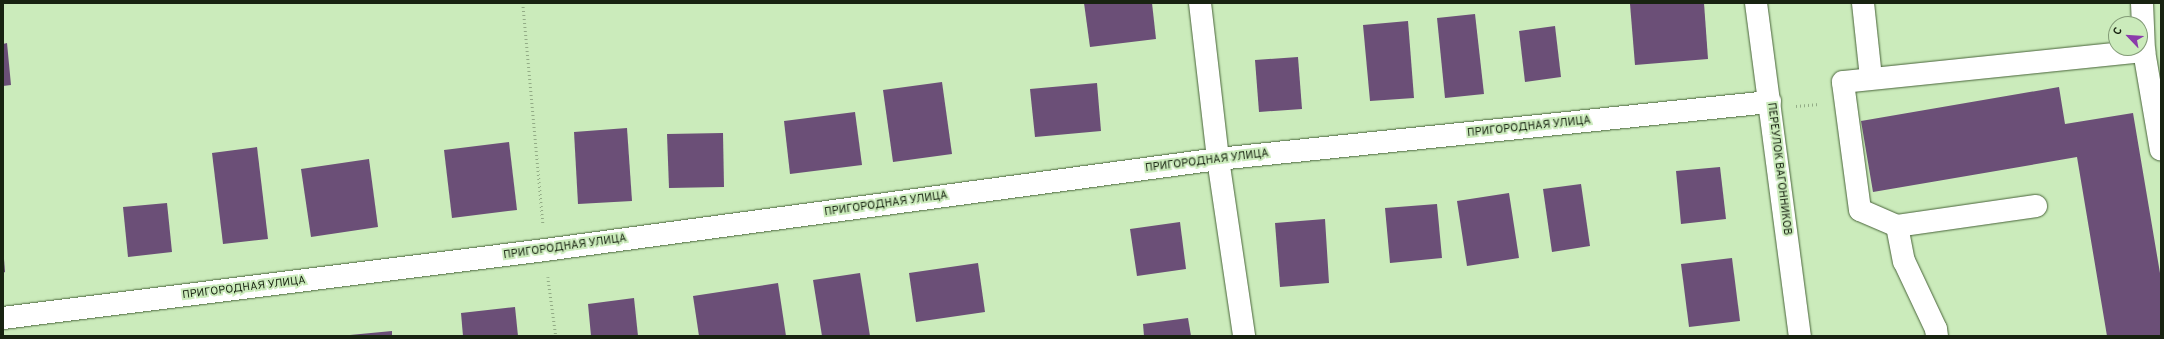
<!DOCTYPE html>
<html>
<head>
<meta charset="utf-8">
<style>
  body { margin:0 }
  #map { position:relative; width:2164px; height:339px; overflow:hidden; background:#cbebbb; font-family:Overpass,sans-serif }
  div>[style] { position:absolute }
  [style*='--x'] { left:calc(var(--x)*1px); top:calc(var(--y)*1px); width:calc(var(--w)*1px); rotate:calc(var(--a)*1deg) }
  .building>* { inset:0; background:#6b4f77 }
  .path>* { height:2.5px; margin-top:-1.25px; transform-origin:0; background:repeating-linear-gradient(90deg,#93ac86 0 1px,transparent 0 4px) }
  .roads { filter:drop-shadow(0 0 1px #49643a) drop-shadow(0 0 1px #49643a) }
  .minor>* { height:22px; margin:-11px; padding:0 11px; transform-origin:11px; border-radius:11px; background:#fff }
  span { translate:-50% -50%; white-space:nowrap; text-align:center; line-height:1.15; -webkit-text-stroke:4px #cbebbb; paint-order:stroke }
  .street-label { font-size:11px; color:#182311 }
  .frame { position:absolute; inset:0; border:4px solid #182311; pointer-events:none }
  .north { position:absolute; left:2108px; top:16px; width:40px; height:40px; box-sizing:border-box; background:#cbebbb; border:1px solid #839b77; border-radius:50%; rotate:295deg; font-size:11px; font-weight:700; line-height:16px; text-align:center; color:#182311 }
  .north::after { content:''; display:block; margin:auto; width:14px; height:18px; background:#8b3bab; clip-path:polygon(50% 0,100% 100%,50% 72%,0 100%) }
</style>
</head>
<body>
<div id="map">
  <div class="building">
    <div style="clip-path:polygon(1084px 3px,1152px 3px,1156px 39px,1090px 47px)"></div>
    <div style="clip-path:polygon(1704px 3px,1708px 59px,1635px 65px,1630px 4px)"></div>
    <div style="clip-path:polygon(1475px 14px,1484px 94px,1445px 98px,1437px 18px)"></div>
    <div style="clip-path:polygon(1408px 21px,1414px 98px,1370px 101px,1363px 25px)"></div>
    <div style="clip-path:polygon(1555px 26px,1561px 77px,1525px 82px,1519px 31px)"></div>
    <div style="clip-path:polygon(7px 43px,11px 85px,3px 86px,3px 44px)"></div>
    <div style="clip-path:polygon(1298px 57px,1302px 109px,1259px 112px,1255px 60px)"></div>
    <div style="clip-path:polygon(942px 82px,952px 154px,893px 162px,883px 90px)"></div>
    <div style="clip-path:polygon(1097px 83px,1101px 131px,1035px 137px,1030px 89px)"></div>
    <div style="clip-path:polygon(2059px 87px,2065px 124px,2133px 113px,2161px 279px,2161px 336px,2107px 336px,2077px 157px,1873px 192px,1861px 121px)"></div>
    <div style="clip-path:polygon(855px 112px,862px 165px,790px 174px,784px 121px)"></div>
    <div style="clip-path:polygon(627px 128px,632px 201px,578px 204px,574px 132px)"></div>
    <div style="clip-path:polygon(723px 133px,724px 187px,669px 188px,667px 134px)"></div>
    <div style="clip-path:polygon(509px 142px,517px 210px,452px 218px,444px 150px)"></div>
    <div style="clip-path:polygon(257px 147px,268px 239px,223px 244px,212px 153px)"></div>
    <div style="clip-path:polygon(369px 159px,378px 227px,311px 237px,301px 169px)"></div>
    <div style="clip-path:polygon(1720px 167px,1726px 219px,1681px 224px,1676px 171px)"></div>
    <div style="clip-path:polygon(1581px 184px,1590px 246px,1552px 252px,1543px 189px)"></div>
    <div style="clip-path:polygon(1509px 193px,1519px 258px,1467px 266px,1457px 201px)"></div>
    <div style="clip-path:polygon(167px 203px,172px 252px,128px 257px,123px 207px)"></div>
    <div style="clip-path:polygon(1437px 204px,1442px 258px,1390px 263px,1385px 208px)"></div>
    <div style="clip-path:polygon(1325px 219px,1329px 283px,1280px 287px,1275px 223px)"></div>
    <div style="clip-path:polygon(1180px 222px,1186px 269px,1137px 276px,1130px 229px)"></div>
    <div style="clip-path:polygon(1732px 258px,1740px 321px,1689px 327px,1681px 264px)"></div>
    <div style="clip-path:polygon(3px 259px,4px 259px,5px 272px,3px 273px)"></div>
    <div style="clip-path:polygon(978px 263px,985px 312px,916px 322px,909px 273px)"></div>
    <div style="clip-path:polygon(860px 273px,870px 336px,822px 336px,813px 280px)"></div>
    <div style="clip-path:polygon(778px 283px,786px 336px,699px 336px,693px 296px)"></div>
    <div style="clip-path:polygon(634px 298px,638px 336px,591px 336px,588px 304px)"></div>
    <div style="clip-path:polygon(515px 307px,518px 336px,463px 336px,461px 313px)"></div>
    <div style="clip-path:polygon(1188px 318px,1191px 336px,1144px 336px,1143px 324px)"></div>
    <div style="clip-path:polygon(392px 331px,392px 336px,351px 336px,350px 335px)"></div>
  </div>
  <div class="path">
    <div style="--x:523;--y:3;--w:222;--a:84.8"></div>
    <div style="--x:1796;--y:106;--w:23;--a:-5"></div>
    <div style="--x:548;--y:277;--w:60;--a:82.3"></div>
  </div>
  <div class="roads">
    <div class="minor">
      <div style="--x:1200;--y:3;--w:157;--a:83.4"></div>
      <div style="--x:1218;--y:159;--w:179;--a:81.6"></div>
      <div style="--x:1756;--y:3;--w:336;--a:82.5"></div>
      <div style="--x:1863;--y:3;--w:75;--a:83.9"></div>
      <div style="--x:2142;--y:3;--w:48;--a:87.6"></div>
      <div style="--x:2144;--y:51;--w:100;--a:80.3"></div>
      <div style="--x:2036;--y:206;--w:140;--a:171.8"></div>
      <div style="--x:1897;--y:226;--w:40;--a:-156.6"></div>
      <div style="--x:1860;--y:210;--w:129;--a:-97.6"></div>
      <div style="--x:1843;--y:82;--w:303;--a:-5.9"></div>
      <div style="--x:1897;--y:226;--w:36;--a:79"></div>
      <div style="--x:1904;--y:261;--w:75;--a:64.8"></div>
      <div style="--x:1936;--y:329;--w:7;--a:82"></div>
      <div style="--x:3;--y:318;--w:546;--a:-7.15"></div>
      <div style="--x:545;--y:250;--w:679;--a:-7.7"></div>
      <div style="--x:1218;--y:159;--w:555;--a:-5.9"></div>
    </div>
  </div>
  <div class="street-label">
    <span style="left:1529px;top:127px;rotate:-6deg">ПРИГОРОДНАЯ УЛИЦА</span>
    <span style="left:1207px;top:161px;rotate:-7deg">ПРИГОРОДНАЯ УЛИЦА</span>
    <span style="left:1779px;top:169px;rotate:83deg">ПЕРЕУЛОК ВАГОННИКОВ</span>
    <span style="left:886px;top:204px;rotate:-8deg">ПРИГОРОДНАЯ УЛИЦА</span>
    <span style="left:565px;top:247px;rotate:-8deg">ПРИГОРОДНАЯ УЛИЦА</span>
    <span style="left:244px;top:288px;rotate:-7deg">ПРИГОРОДНАЯ УЛИЦА</span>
  </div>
  <div class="frame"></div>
  <div class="north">С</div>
</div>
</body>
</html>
